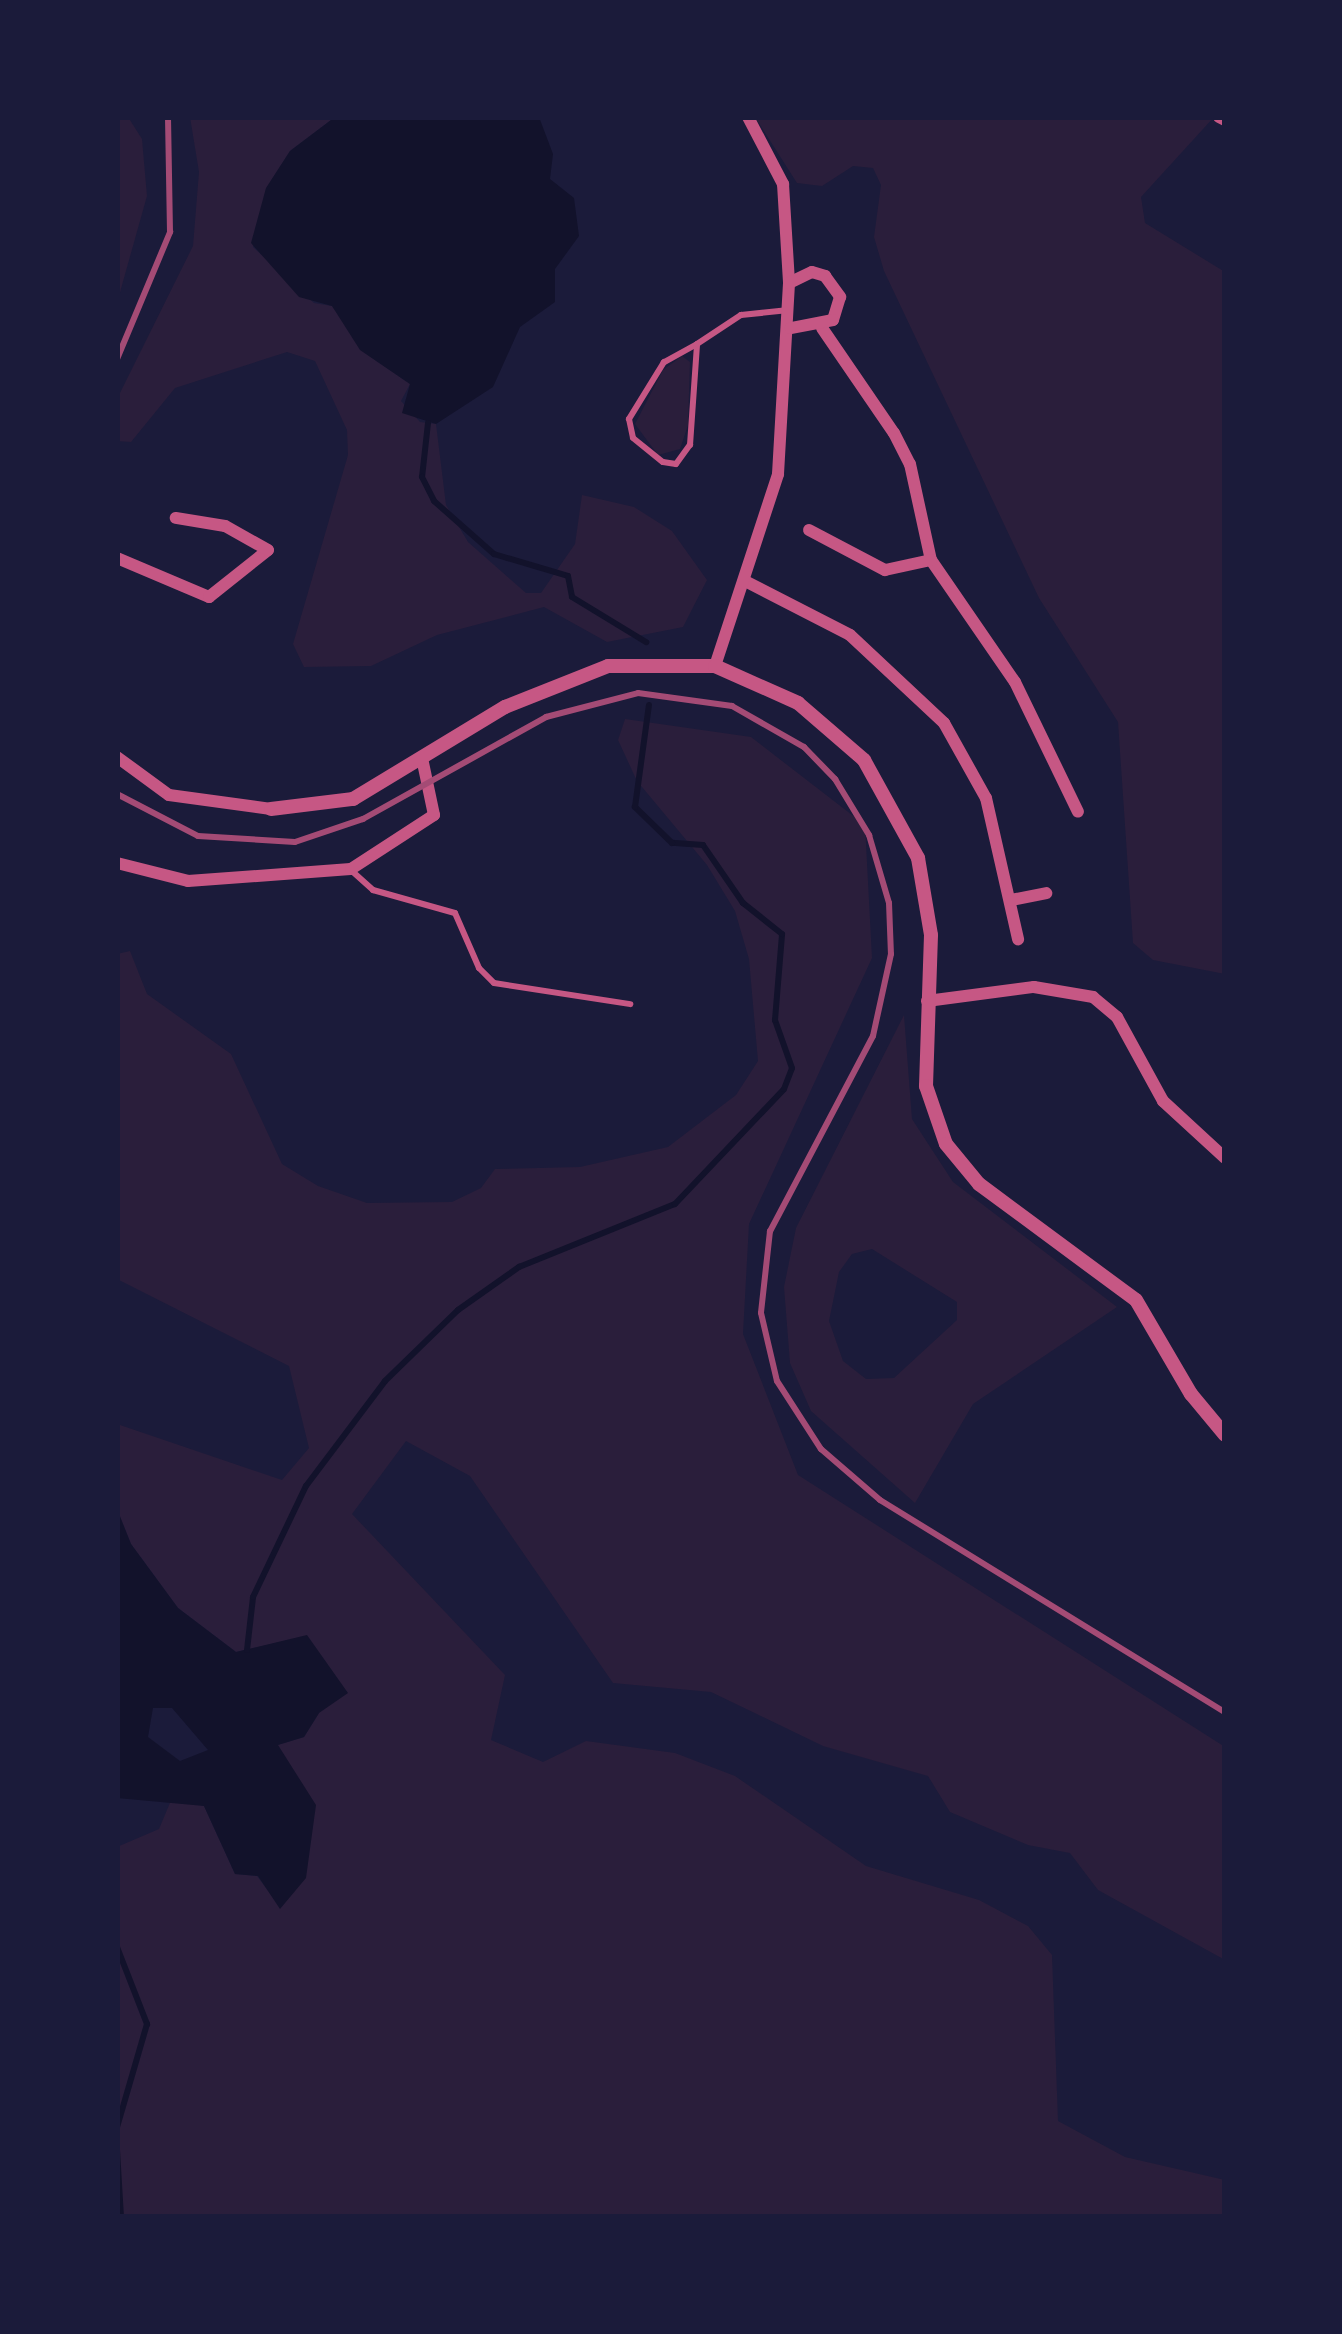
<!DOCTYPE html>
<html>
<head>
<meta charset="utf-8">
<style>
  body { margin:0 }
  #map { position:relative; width:1342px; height:2334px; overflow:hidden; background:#1b1b3a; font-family:Helvetica,sans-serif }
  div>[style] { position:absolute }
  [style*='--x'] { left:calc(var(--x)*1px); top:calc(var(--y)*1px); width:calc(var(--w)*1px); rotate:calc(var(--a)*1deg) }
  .green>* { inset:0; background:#2a1e3b }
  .water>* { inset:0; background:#12122b }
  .stream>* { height:6px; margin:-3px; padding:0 3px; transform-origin:3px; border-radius:3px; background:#12122b }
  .service>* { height:6px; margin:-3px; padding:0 3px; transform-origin:3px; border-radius:3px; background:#c65784 }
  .minor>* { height:12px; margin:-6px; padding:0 6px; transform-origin:6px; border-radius:6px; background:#c65784 }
  .tertiary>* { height:14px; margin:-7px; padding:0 7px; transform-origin:7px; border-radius:7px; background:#c65784 }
  .rail>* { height:6px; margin:-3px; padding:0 3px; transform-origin:3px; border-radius:3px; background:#a44b75 }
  span { translate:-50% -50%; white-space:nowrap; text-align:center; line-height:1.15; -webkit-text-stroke:12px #1b1b3a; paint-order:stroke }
  .frame { position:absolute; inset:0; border:120px solid #1b1b3a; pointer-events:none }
</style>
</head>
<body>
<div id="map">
  <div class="green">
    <div style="clip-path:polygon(117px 117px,128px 117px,142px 139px,147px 196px,117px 303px)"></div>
    <div style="clip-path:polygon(190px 117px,335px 117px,290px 151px,266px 189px,253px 247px,314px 303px,332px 306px,368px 355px,410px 384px,401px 401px,420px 422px,436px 424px,446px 505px,468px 542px,526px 593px,541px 593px,575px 544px,582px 495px,634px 507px,672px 531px,707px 580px,683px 627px,607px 642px,544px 607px,437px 635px,371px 666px,304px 667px,293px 644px,348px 455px,347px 430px,315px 361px,287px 352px,175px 388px,131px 442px,117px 441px,117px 399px,193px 246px,199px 172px)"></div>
    <div style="clip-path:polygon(755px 117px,1214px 117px,1141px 197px,1145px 223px,1225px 272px,1225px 974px,1153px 960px,1133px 943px,1118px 722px,1039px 598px,884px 271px,874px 237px,881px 185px,873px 168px,853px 166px,822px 186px,797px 183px)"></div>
    <div style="clip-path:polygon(682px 356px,690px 362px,688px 425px,680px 449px,658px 455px,635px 424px,663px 370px)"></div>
    <div style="clip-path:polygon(625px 719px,751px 737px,865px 825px,872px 958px,749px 1224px,743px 1334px,798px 1475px,1225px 1747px,1225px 1960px,1098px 1890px,1070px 1853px,1028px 1845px,950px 1812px,928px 1776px,823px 1746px,711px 1692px,613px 1683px,470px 1476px,406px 1441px,352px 1514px,505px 1675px,491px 1740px,543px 1762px,586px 1741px,675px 1753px,735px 1776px,866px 1866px,979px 1900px,1028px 1926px,1052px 1955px,1058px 2121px,1125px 2157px,1225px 2180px,1225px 2217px,117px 2217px,117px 1847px,159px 1829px,172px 1798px,204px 1806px,235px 1874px,257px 1876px,281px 1908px,277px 1745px,304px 1737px,319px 1713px,307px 1636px,236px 1652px,178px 1608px,131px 1544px,117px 1509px,117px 1424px,282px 1480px,309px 1448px,289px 1366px,117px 1279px,117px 954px,130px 951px,147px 994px,231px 1054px,282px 1164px,318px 1186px,367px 1203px,452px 1202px,481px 1188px,495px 1169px,580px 1167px,668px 1147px,736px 1095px,758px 1061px,749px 959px,735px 911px,707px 865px,637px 781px,618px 740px)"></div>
    <div style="clip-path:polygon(evenodd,904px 1015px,912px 1119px,953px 1182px,1117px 1307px,973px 1404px,915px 1503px,811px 1411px,790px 1363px,784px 1287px,796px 1228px,904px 1015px,872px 1249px,957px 1302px,957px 1320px,894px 1378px,866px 1379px,843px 1361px,829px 1321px,839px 1272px,852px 1254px,872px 1249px)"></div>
  </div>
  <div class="water">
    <div style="clip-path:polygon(335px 117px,539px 117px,553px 154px,550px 179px,574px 198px,579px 236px,555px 269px,555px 302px,520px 327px,493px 387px,436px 424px,402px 413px,410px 384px,360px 350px,332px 306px,299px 297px,251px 243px,266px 188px,290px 151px)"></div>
    <div style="clip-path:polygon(evenodd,117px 1509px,131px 1544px,178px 1608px,236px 1652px,307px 1635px,348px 1693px,319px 1713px,304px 1737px,278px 1745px,316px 1805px,306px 1878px,280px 1909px,258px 1876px,235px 1874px,204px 1806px,117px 1798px,117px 1509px,153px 1708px,172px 1708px,208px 1750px,180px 1761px,148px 1737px,153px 1708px)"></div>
  </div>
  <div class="stream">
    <div style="--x:428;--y:423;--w:54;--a:96.3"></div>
    <div style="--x:422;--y:477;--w:27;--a:63"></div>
    <div style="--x:434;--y:501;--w:80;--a:41.5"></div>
    <div style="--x:494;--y:554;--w:77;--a:16.6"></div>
    <div style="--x:568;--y:576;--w:21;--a:79"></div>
    <div style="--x:572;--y:597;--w:87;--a:31.3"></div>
    <div style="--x:247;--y:1650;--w:53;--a:-83.5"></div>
    <div style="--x:253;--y:1597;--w:123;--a:-64.5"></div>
    <div style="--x:306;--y:1486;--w:131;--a:-53"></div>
    <div style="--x:385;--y:1381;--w:102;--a:-44.2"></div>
    <div style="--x:458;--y:1310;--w:75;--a:-35.2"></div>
    <div style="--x:519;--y:1267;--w:168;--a:-22"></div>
    <div style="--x:675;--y:1204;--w:158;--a:-46.5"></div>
    <div style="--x:784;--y:1089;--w:22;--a:-69"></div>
    <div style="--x:792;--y:1068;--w:51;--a:-109.5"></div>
    <div style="--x:775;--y:1020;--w:86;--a:-85.3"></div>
    <div style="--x:782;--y:934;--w:50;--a:-141.5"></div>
    <div style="--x:743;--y:903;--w:70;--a:-124.6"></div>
    <div style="--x:703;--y:845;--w:31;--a:-176"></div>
    <div style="--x:672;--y:843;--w:52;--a:-135.8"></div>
    <div style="--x:635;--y:807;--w:103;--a:-82.2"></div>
    <div style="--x:117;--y:1947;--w:83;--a:68.7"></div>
    <div style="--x:147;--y:2024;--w:107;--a:106.2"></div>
    <div style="--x:117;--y:2150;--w:67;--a:86.6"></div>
  </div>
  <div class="service">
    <div style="--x:697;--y:344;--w:38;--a:151"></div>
    <div style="--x:664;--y:362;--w:67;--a:121.6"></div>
    <div style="--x:629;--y:419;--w:19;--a:78"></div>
    <div style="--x:633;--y:438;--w:38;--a:39"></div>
    <div style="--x:663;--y:462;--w:13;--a:9"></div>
    <div style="--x:676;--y:464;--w:24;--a:-54"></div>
    <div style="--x:690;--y:445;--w:101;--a:-86"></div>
    <div style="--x:697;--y:344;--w:53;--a:-33.4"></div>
    <div style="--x:741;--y:315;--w:48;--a:-5.9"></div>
    <div style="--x:353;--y:872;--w:27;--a:42"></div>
    <div style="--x:373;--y:890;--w:85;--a:15.7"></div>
    <div style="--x:455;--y:913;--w:60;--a:66.4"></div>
    <div style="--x:479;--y:968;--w:21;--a:45"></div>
    <div style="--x:494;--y:983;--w:138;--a:8.8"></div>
  </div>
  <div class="minor">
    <div style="--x:748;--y:117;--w:76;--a:62.4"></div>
    <div style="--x:783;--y:184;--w:99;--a:86.5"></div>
    <div style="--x:1219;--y:117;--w:7;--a:27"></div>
    <div style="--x:822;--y:328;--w:127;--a:55.6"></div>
    <div style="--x:894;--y:433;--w:35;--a:63"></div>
    <div style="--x:910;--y:464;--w:98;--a:77.7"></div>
    <div style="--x:931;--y:560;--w:148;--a:55.5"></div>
    <div style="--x:1015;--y:682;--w:144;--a:64.1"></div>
    <div style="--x:809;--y:530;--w:86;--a:27.8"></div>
    <div style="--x:885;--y:570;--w:47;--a:-12.3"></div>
    <div style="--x:117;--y:558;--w:100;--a:23"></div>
    <div style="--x:209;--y:597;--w:75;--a:-38.5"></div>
    <div style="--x:268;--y:550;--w:49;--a:-150.8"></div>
    <div style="--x:225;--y:526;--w:50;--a:-170.7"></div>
    <div style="--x:745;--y:581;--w:118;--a:27.2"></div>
    <div style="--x:850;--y:635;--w:129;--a:43.1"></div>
    <div style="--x:944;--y:723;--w:86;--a:60.8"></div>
    <div style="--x:986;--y:798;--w:145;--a:77.2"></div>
    <div style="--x:715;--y:666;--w:202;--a:-71.8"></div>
    <div style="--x:778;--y:474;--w:191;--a:-86.7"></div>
    <div style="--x:789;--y:283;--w:25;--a:-26"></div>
    <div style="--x:812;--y:272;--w:14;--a:17"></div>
    <div style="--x:825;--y:276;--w:26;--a:54"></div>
    <div style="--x:840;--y:297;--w:24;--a:107"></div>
    <div style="--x:833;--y:320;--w:43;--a:169.2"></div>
    <div style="--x:117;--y:757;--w:64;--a:36.2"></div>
    <div style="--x:169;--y:795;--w:103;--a:7.8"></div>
    <div style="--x:117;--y:863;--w:73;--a:14.2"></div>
    <div style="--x:188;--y:881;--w:163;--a:-4.2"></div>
    <div style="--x:351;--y:869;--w:99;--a:-33"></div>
    <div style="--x:434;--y:815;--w:58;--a:-101.9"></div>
    <div style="--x:1011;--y:900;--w:36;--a:-11"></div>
    <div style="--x:927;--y:1001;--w:108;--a:-7.5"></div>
    <div style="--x:1034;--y:987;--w:60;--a:9.6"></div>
    <div style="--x:1093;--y:997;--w:31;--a:40"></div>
    <div style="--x:1117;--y:1017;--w:96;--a:61.3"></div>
    <div style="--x:1163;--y:1101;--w:84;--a:42.6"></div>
  </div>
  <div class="tertiary">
    <div style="--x:271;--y:809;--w:83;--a:-7"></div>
    <div style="--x:353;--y:799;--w:178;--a:-31.2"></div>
    <div style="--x:505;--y:707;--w:111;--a:-21.7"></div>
    <div style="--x:608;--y:666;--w:107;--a:0"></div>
    <div style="--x:715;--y:666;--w:91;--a:24"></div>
    <div style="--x:798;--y:703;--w:87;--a:40.8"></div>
    <div style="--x:864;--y:760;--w:112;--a:61.1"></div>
    <div style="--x:918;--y:858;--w:78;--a:80.4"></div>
    <div style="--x:931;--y:935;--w:151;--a:91.9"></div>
    <div style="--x:926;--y:1086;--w:61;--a:71"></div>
    <div style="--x:946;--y:1144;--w:52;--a:50.5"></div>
    <div style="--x:979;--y:1184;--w:195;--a:36.5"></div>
    <div style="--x:1136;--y:1300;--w:109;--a:59.7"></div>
    <div style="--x:1191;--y:1394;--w:53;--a:50.3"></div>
  </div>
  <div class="rail">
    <div style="--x:117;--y:359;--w:138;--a:-67.3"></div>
    <div style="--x:170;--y:232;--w:115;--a:-91"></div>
    <div style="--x:117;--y:794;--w:91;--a:27.4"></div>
    <div style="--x:198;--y:836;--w:97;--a:3.5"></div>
    <div style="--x:295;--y:842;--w:72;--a:-18.7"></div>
    <div style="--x:363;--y:819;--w:210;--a:-29.1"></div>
    <div style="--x:546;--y:717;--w:95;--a:-14.6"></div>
    <div style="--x:638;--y:693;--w:95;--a:7.9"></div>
    <div style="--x:732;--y:706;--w:83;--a:29.7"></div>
    <div style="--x:804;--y:747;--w:45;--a:45.9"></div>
    <div style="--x:835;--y:779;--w:66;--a:58.7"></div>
    <div style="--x:869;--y:835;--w:71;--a:73.6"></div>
    <div style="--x:889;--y:903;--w:51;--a:87.8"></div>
    <div style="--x:891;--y:954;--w:84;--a:102.4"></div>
    <div style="--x:873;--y:1036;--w:221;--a:117.8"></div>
    <div style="--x:770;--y:1231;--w:82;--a:96.3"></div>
    <div style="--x:761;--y:1313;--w:70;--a:76.8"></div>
    <div style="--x:777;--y:1381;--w:81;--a:57.1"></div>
    <div style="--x:821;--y:1449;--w:78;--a:40.8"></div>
    <div style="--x:880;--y:1500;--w:405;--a:31.6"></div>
  </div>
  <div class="frame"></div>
</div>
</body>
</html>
